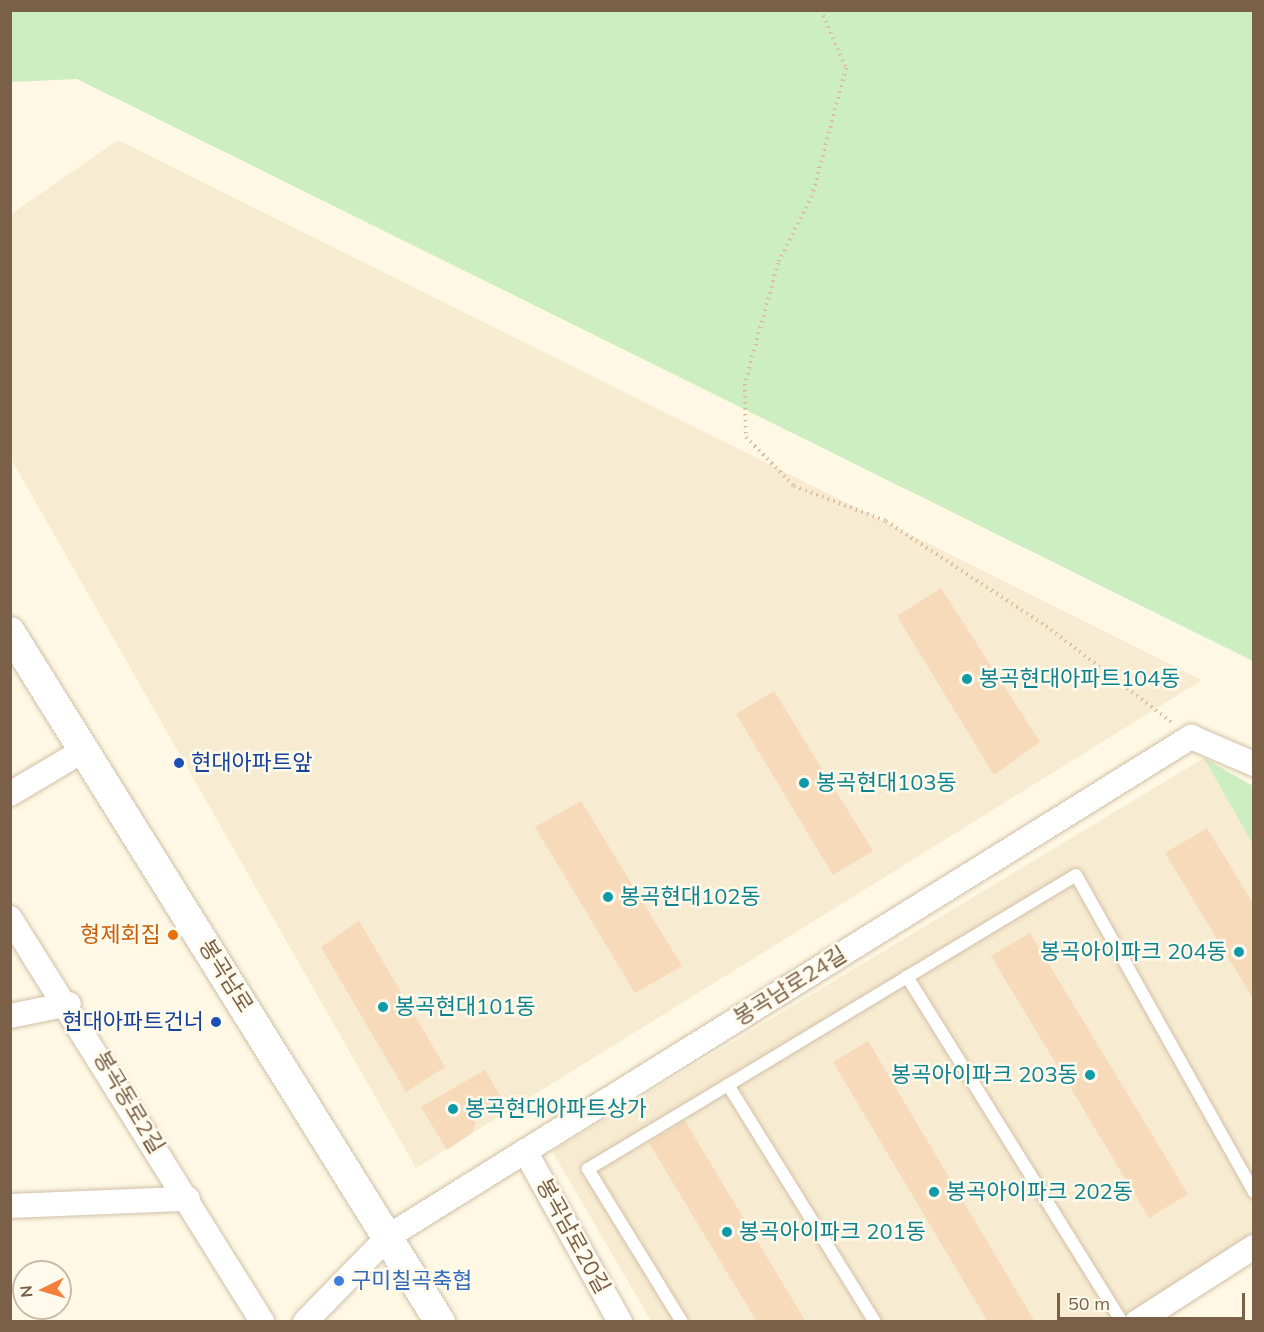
<!DOCTYPE html>
<html>
<head>
<meta charset="utf-8">
<style>
  body { margin:0 }
  #map { position:relative; width:1264px; height:1332px; overflow:hidden; background:#fef8e4; font-family:Mulish,"Noto Sans KR",sans-serif }
  div>[style] { position:absolute }
  [style*='--x'] { left:calc(var(--x)*1px); top:calc(var(--y)*1px); width:calc(var(--w)*1px); rotate:calc(var(--a)*1deg) }
  .residential>* { inset:0; background:#f7ebd1 }
  .green>* { inset:0; background:#cdeec1 }
  .building>* { inset:0; background:#f6dab9 }
  .path>* { height:4px; margin-top:-2px; transform-origin:0; background:repeating-linear-gradient(90deg,#dcbd9b 0 1.5px,transparent 0 6px) }
  .roads { filter:drop-shadow(0 0 2px #d1c0a9) drop-shadow(0 0 2px #d1c0a9) }
  .service>* { height:12px; margin:-6px; padding:0 6px; transform-origin:6px; border-radius:6px; background:#fff }
  .minor>* { height:24px; margin:-12px; padding:0 12px; transform-origin:12px; border-radius:12px; background:#fff }
  .tertiary>* { height:30px; margin:-15px; padding:0 15px; transform-origin:15px; border-radius:15px; background:#fff }
  .dots>* { width:16px; height:16px; translate:-50% -50%; box-sizing:border-box; border:3px solid #fffaec; border-radius:50% }
  span { translate:-50% -50%; white-space:nowrap; text-align:center; line-height:1.15; -webkit-text-stroke:5px #fffaec; paint-order:stroke }
  .culture-label { font-size:22px; color:#0d838f }
  .left { translate:0 -50%; text-align:left }
  .right { translate:-100% -50%; text-align:right }
  .transit-label { font-size:22px; color:#164399 }
  .food-label { font-size:22px; color:#c56008 }
  .street-label { font-size:22px; color:#7a6047 }
  .shop-label { font-size:22px; color:#366cbe }
  .frame { position:absolute; inset:0; border:12px solid #7a6047; pointer-events:none }
  .north { position:absolute; left:12px; top:1260px; width:60px; height:60px; box-sizing:border-box; background:#fffaec; border:2px solid #cabcaa; border-radius:50%; rotate:265deg; font-size:16px; font-weight:700; line-height:24px; text-align:center; color:#7a6047 }
  .north::after { content:''; display:block; margin:auto; width:21px; height:27px; background:#f47f3d; clip-path:polygon(50% 0,100% 100%,50% 72%,0 100%) }
  .scale { position:absolute; left:1057px; top:1293px; width:188px; height:27px; box-sizing:border-box; border:3px solid #7a6047; border-top:0; padding-left:8px; font-size:18px; line-height:21px; white-space:nowrap; color:#7a6047; -webkit-text-stroke:4px #fffaec; paint-order:stroke }
</style>
</head>
<body>
<div id="map">
  <div class="residential">
    <div style="clip-path:polygon(118px 140px,1202px 680px,416px 1168px,11px 459px,10px 215px)"></div>
    <div style="clip-path:polygon(1204px 758px,1253px 845px,1253px 1237px,1118px 1321px,651px 1321px,552px 1151px)"></div>
  </div>
  <div class="green">
    <div style="clip-path:polygon(10px 11px,1253px 11px,1253px 661px,77px 79px,11px 82px)"></div>
    <div style="clip-path:polygon(1204px 758px,1253px 786px,1253px 845px)"></div>
  </div>
  <div class="building">
    <div style="clip-path:polygon(941px 588px,1040px 742px,994px 775px,897px 616px)"></div>
    <div style="clip-path:polygon(774px 691px,873px 851px,833px 875px,736px 714px)"></div>
    <div style="clip-path:polygon(581px 801px,682px 966px,635px 993px,535px 827px)"></div>
    <div style="clip-path:polygon(1207px 828px,1254px 905px,1254px 1000px,1165px 853px)"></div>
    <div style="clip-path:polygon(359px 921px,445px 1067px,406px 1092px,321px 947px)"></div>
    <div style="clip-path:polygon(1030px 933px,1188px 1194px,1149px 1218px,991px 956px)"></div>
    <div style="clip-path:polygon(868px 1041px,1035px 1322px,988px 1322px,833px 1062px)"></div>
    <div style="clip-path:polygon(485px 1070px,500px 1096px,479px 1112px,472px 1133px,447px 1150px,421px 1107px)"></div>
    <div style="clip-path:polygon(685px 1121px,806px 1322px,757px 1322px,649px 1143px)"></div>
  </div>
  <div class="path">
    <div style="--x:821;--y:10;--w:63;--a:66.7"></div>
    <div style="--x:846;--y:68;--w:132;--a:104.9"></div>
    <div style="--x:812;--y:196;--w:75;--a:116.9"></div>
    <div style="--x:778;--y:263;--w:125;--a:105.3"></div>
    <div style="--x:745;--y:384;--w:53;--a:88.9"></div>
    <div style="--x:746;--y:437;--w:69;--a:45.6"></div>
    <div style="--x:794;--y:486;--w:98;--a:20.8"></div>
    <div style="--x:886;--y:521;--w:191;--a:33.3"></div>
    <div style="--x:1046;--y:626;--w:158;--a:37.5"></div>
  </div>
  <div class="roads">
    <div class="service">
      <div style="--x:682;--y:1322;--w:180;--a:-121.6"></div>
      <div style="--x:588;--y:1169;--w:163;--a:-31"></div>
      <div style="--x:875;--y:1322;--w:279;--a:-121.8"></div>
      <div style="--x:728;--y:1085;--w:209;--a:-31.1"></div>
      <div style="--x:1122;--y:1322;--w:407;--a:-121.9"></div>
      <div style="--x:907;--y:977;--w:197;--a:-31.1"></div>
      <div style="--x:1076;--y:875;--w:364;--a:60.7"></div>
    </div>
    <div class="minor">
      <div style="--x:10;--y:794;--w:86;--a:-30.7"></div>
      <div style="--x:10;--y:918;--w:476;--a:58"></div>
      <div style="--x:10;--y:1016;--w:60;--a:-11.5"></div>
      <div style="--x:525;--y:1151;--w:196;--a:60.9"></div>
      <div style="--x:10;--y:1206;--w:178;--a:-2.3"></div>
      <div style="--x:305;--y:1322;--w:120;--a:-45.7"></div>
      <div style="--x:389;--y:1236;--w:945;--a:-31.89"></div>
      <div style="--x:1191;--y:737;--w:69;--a:23.2"></div>
      <div style="--x:1137;--y:1322;--w:139;--a:-32.7"></div>
    </div>
    <div class="tertiary">
      <div style="--x:10;--y:632;--w:813;--a:58.07"></div>
    </div>
  </div>
  <div class="dots">
    <div style="left:967px;top:679px;background:#0f9aa8"></div>
    <div style="left:179px;top:763px;background:#1a4fb4"></div>
    <div style="left:804px;top:783px;background:#0f9aa8"></div>
    <div style="left:608px;top:897px;background:#0f9aa8"></div>
    <div style="left:173px;top:935px;background:#e8710a"></div>
    <div style="left:1239px;top:952px;background:#0f9aa8"></div>
    <div style="left:383px;top:1007px;background:#0f9aa8"></div>
    <div style="left:216px;top:1022px;background:#1a4fb4"></div>
    <div style="left:1090px;top:1075px;background:#0f9aa8"></div>
    <div style="left:453px;top:1109px;background:#0f9aa8"></div>
    <div style="left:934px;top:1192px;background:#0f9aa8"></div>
    <div style="left:727px;top:1232px;background:#0f9aa8"></div>
    <div style="left:339px;top:1281px;background:#3f7fe0"></div>
  </div>
  <div class="culture-label">
    <span class="left" style="left:979px;top:679px">봉곡현대아파트104동</span>
    <span class="left" style="left:816px;top:783px">봉곡현대103동</span>
    <span class="left" style="left:620px;top:897px">봉곡현대102동</span>
    <span class="right" style="left:1227px;top:952px">봉곡아이파크 204동</span>
    <span class="left" style="left:395px;top:1007px">봉곡현대101동</span>
    <span class="right" style="left:1078px;top:1075px">봉곡아이파크 203동</span>
    <span class="left" style="left:465px;top:1109px">봉곡현대아파트상가</span>
    <span class="left" style="left:946px;top:1192px">봉곡아이파크 202동</span>
    <span class="left" style="left:739px;top:1232px">봉곡아이파크 201동</span>
  </div>
  <div class="transit-label">
    <span class="left" style="left:191px;top:763px">현대아파트앞</span>
    <span class="right" style="left:204px;top:1022px">현대아파트건너</span>
  </div>
  <div class="food-label">
    <span class="right" style="left:161px;top:935px">형제회집</span>
  </div>
  <div class="street-label">
    <span style="left:226px;top:976px;rotate:58deg">봉곡남로</span>
    <span style="left:790px;top:986px;rotate:-32deg">봉곡남로24길</span>
    <span style="left:129px;top:1102px;rotate:59deg">봉곡동로2길</span>
    <span style="left:573px;top:1236px;rotate:61deg">봉곡남로20길</span>
  </div>
  <div class="shop-label">
    <span class="left" style="left:351px;top:1281px">구미칠곡축협</span>
  </div>
  <div class="frame"></div>
  <div class="north">N</div>
  <div class="scale">50 m</div>
</div>
</body>
</html>
